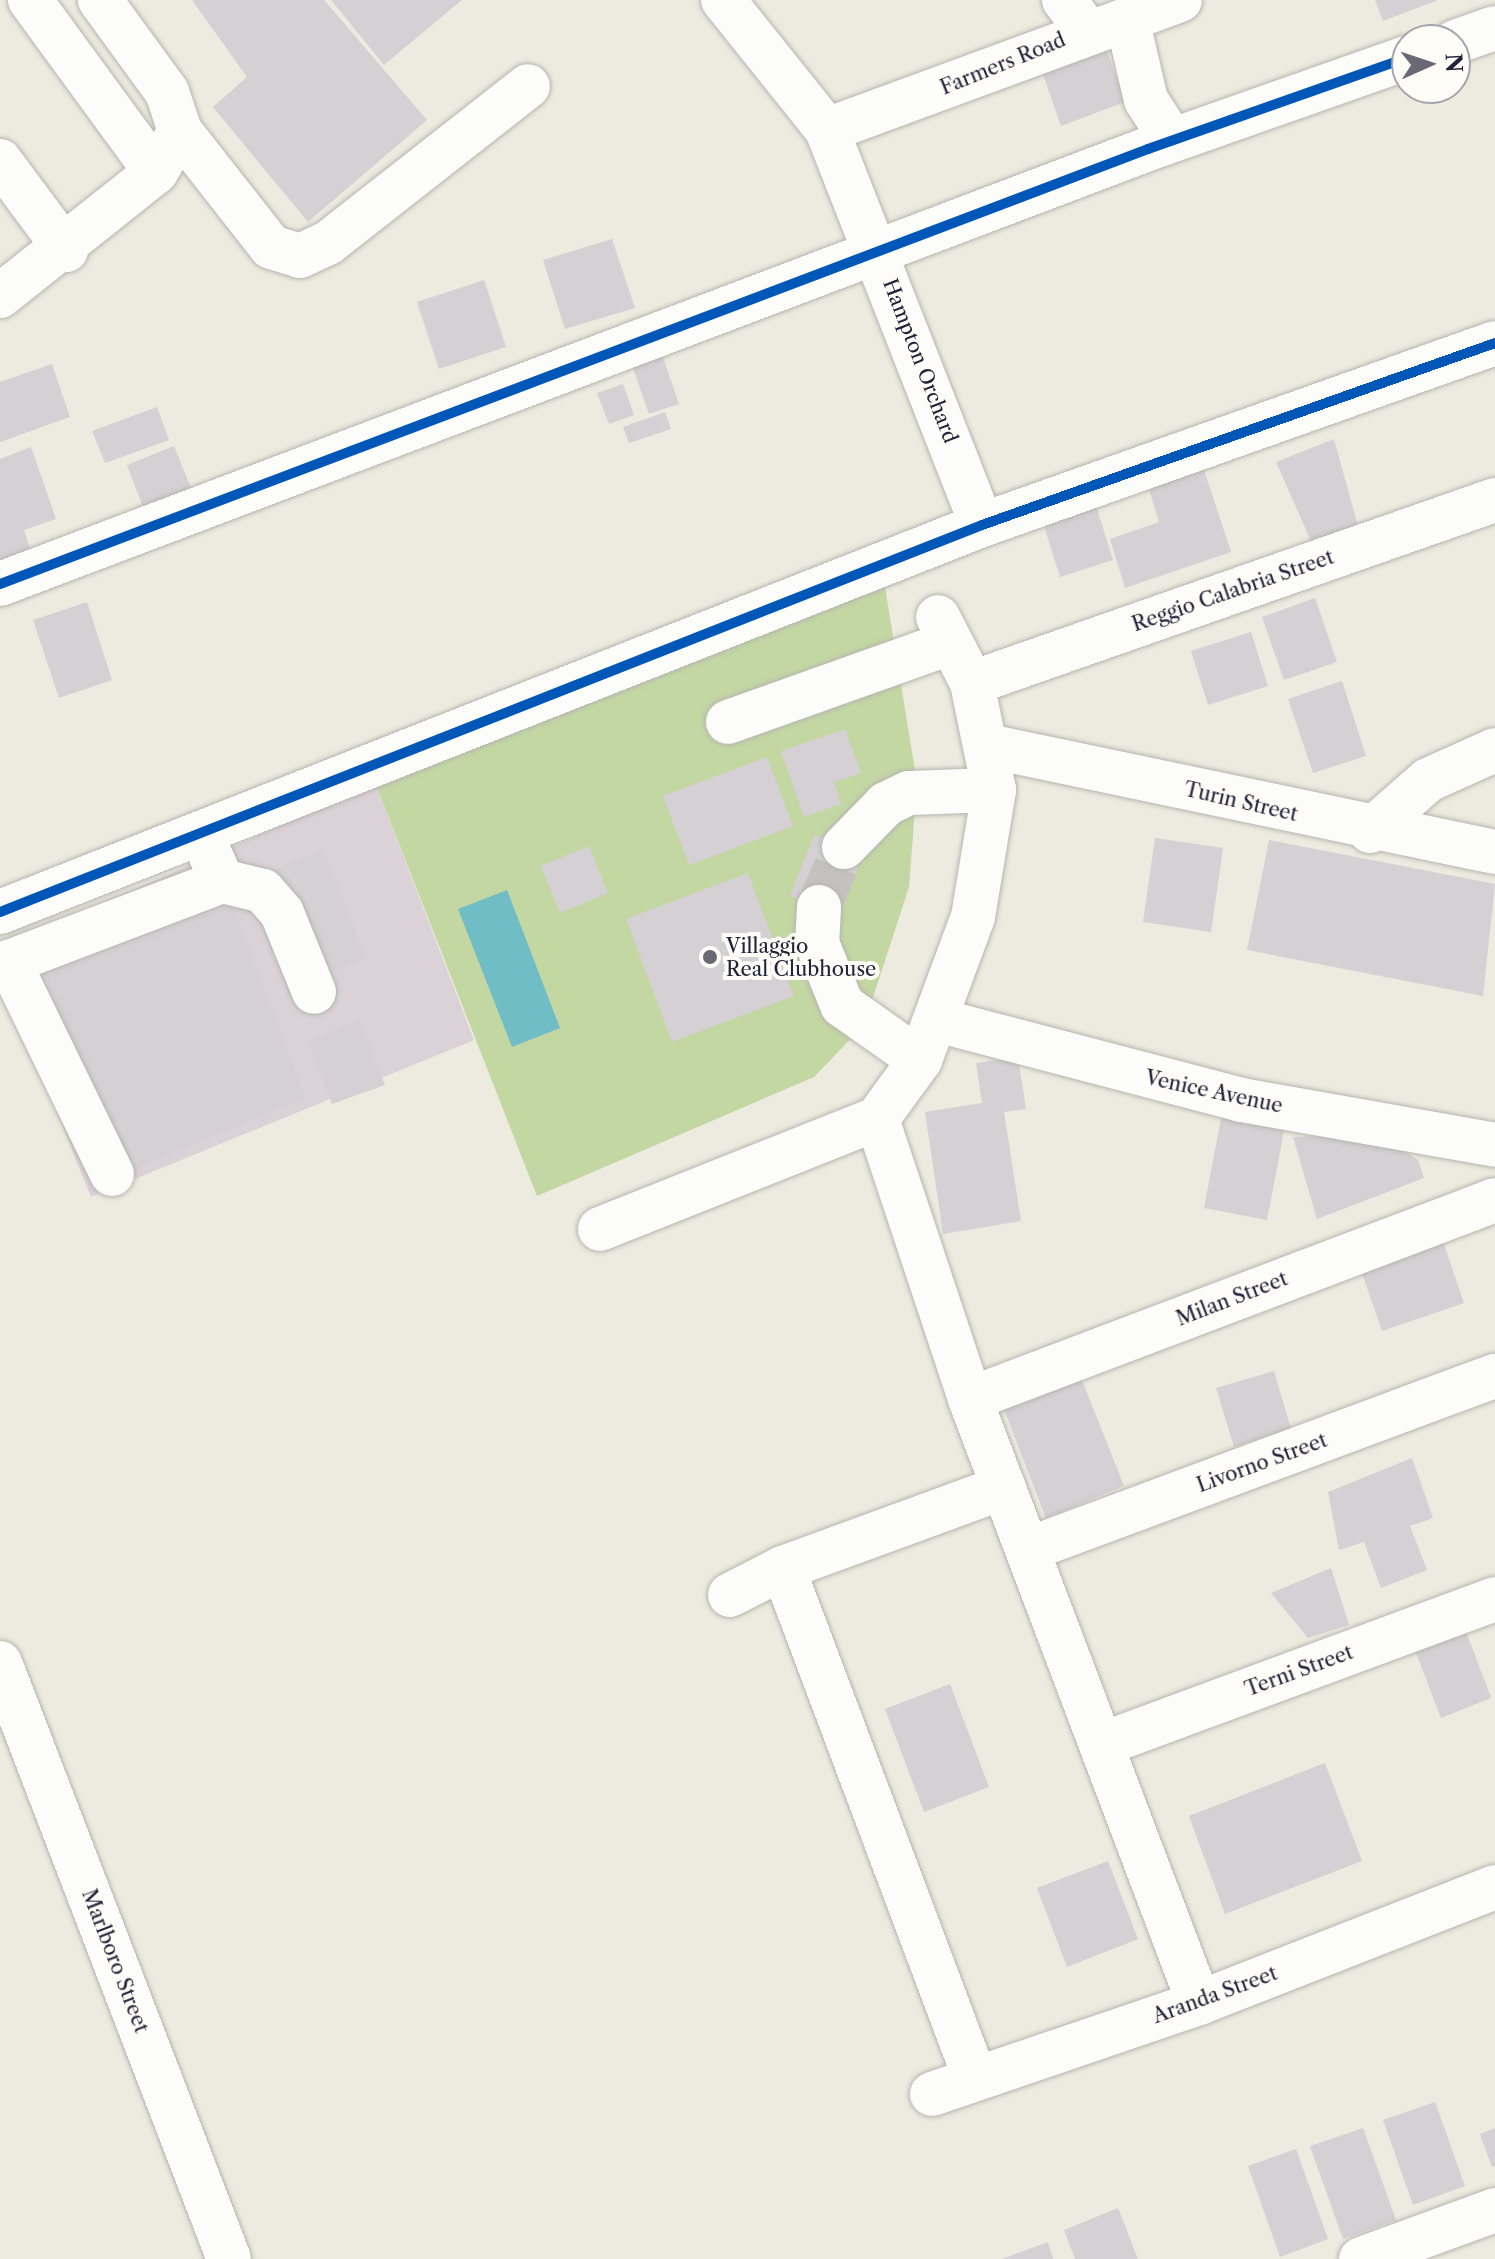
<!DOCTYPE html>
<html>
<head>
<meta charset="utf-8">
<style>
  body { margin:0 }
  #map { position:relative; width:1495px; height:2259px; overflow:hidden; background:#edeadf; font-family:"Libre Caslon Text",serif }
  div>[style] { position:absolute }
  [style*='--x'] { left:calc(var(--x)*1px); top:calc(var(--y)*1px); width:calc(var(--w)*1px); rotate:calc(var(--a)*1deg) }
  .industrial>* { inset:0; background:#dbd2d8 }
  .green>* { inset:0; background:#c3d7a3 }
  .water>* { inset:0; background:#71bdc5 }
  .building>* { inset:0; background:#d4d0d3 }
  .minor-tunnel>* { height:44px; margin-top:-22px; transform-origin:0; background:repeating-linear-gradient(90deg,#c4c2be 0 44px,transparent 0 66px) }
  .roads { filter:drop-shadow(0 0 2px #b6b5b0) drop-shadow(0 0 2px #b6b5b0) }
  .minor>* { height:44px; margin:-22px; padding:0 22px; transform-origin:22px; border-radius:22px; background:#fcfcfa }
  .cycleway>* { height:10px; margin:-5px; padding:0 5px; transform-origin:5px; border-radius:5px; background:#0057b8 }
  .dots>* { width:22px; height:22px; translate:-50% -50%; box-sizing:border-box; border:4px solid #fdfcf7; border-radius:50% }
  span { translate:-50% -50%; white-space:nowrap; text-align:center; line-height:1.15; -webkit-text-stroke:8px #fdfcf7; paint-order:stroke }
  .street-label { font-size:20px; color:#22223b }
  .poi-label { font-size:20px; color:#22223b }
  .left { translate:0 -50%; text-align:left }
  .north { position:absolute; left:1391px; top:24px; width:80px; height:80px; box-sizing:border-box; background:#fdfcf7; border:2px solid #a5a5ac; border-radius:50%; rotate:87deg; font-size:22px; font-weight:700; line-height:32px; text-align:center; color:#22223b }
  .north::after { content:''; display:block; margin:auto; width:28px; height:36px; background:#696874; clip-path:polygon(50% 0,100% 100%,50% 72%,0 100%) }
</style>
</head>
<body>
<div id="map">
  <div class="industrial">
    <div style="clip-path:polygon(376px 785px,474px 1040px,91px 1197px,0 969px,0 947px)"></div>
  </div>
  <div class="green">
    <div style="clip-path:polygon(882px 569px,917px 782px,909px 887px,864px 1025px,814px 1077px,537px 1196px,376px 785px)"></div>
  </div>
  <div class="water">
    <div style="clip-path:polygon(507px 890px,560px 1028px,512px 1047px,458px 909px)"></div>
  </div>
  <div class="building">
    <div style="clip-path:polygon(192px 0,324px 0,427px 120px,308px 222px,213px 107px,247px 77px)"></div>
    <div style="clip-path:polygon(331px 0,462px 0,384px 65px)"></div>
    <div style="clip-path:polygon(1375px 0,1438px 0,1383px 21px)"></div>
    <div style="clip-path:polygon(1103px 40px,1125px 102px,1061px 126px,1039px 63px)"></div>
    <div style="clip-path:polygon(612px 239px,635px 308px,565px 329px,543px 260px)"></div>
    <div style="clip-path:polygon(484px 280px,506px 347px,439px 369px,417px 302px)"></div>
    <div style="clip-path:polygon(663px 357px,679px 404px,649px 414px,633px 368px)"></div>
    <div style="clip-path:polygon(52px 364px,70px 417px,0 442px,0 382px)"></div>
    <div style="clip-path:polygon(623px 384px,634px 415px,609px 424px,597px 393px)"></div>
    <div style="clip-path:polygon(157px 407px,169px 440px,105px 463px,92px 431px)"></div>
    <div style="clip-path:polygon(665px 412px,671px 429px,629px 443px,623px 427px)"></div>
    <div style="clip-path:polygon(1334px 439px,1358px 526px,1311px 541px,1276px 462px)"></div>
    <div style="clip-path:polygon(174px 446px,191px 488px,143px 507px,127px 465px)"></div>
    <div style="clip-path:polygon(31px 447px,56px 519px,24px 530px,30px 549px,0 560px,0 459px)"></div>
    <div style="clip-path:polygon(1204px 470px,1231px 552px,1125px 588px,1110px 539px,1159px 522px,1149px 489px)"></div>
    <div style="clip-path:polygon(1096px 506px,1113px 560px,1060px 577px,1043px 523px)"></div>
    <div style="clip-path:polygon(1315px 598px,1337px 662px,1284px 680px,1262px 617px)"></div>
    <div style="clip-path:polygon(87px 602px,112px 680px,59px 698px,33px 620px)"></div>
    <div style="clip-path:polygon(1251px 632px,1268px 686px,1208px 705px,1191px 651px)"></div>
    <div style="clip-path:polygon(1342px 681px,1366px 756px,1313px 773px,1288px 699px)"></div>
    <div style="clip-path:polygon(845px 729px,861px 773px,834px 782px,841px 804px,804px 817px,781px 751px)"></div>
    <div style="clip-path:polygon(767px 757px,793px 826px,689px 865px,663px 796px)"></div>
    <div style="clip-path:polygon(814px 835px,863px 854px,840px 915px,790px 896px)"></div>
    <div style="clip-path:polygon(1155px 838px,1223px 848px,1211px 932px,1143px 922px)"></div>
    <div style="clip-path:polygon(1269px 840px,1495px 884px,1483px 996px,1247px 950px)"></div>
    <div style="clip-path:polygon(589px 846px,608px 893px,560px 913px,541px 866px)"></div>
    <div style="clip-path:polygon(323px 850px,366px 958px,318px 977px,275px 869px)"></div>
    <div style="clip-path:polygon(748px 873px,794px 996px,672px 1042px,626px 919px)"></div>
    <div style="clip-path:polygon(233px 904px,305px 1098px,123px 1173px,46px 976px)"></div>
    <div style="clip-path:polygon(360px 1020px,385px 1085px,332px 1104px,308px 1040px)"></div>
    <div style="clip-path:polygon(1018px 1057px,1026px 1109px,1004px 1112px,1021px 1221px,943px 1234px,925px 1112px,982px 1103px,976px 1063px)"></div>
    <div style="clip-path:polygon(1223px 1108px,1286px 1120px,1267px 1220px,1204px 1208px)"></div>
    <div style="clip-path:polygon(1379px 1135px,1418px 1160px,1424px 1178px,1317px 1219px,1293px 1137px)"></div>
    <div style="clip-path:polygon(1438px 1227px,1464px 1303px,1382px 1331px,1356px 1256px)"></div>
    <div style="clip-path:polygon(1077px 1368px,1124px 1486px,1046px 1518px,1000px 1399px)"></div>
    <div style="clip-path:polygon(1274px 1371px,1291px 1429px,1234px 1447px,1216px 1388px)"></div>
    <div style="clip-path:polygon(1412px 1458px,1433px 1518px,1410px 1526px,1427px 1570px,1381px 1588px,1364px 1542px,1339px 1550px,1328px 1492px)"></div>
    <div style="clip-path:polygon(1331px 1568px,1349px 1625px,1308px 1638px,1271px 1593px)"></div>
    <div style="clip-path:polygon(1462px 1621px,1491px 1698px,1441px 1718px,1411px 1640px)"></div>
    <div style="clip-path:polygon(950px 1684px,989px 1787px,924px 1812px,885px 1709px)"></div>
    <div style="clip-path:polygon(1325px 1763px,1362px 1861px,1225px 1914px,1189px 1816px)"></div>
    <div style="clip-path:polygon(1108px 1861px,1138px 1939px,1067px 1967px,1037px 1888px)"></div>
    <div style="clip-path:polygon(1435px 2102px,1465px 2186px,1413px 2205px,1383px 2120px)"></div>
    <div style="clip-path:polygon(1363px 2128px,1396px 2220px,1343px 2239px,1310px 2146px)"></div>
    <div style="clip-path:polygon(1495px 2128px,1495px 2166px,1492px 2167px,1480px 2134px)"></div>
    <div style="clip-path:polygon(1296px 2149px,1328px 2239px,1280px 2257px,1248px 2166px)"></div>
    <div style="clip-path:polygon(1118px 2208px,1138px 2259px,1075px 2259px,1064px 2230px)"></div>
    <div style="clip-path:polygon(1048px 2242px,1053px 2259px,1002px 2259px)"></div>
  </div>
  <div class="minor-tunnel">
    <div style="--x:819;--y:907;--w:65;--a:-67.4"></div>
  </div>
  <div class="roads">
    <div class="minor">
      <div style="--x:30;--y:0;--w:213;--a:53.8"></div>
      <div style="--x:723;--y:0;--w:166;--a:51.3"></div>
      <div style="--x:827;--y:130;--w:424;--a:68.6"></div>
      <div style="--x:1064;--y:0;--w:38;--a:53"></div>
      <div style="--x:1127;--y:19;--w:83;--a:76.8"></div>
      <div style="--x:1146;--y:100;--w:48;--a:57"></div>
      <div style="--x:1455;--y:42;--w:42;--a:-19.3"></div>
      <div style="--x:827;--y:130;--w:376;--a:-20.2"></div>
      <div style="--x:180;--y:131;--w:147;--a:51.9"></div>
      <div style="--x:271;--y:247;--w:30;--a:17"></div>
      <div style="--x:300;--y:256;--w:31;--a:-25"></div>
      <div style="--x:328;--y:243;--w:254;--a:-38.1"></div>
      <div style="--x:0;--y:161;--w:111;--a:53.4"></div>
      <div style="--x:0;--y:296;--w:199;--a:-38.5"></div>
      <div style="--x:156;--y:172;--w:48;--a:-59.7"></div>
      <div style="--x:180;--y:131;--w:41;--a:-108.4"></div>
      <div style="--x:167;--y:92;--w:114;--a:-126.1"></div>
      <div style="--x:0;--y:584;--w:1228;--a:-20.75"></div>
      <div style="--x:1148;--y:149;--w:275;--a:-19.4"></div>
      <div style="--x:972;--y:683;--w:554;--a:-19.29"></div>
      <div style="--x:728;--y:722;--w:232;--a:-19.6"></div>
      <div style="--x:988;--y:746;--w:518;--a:11.81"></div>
      <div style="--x:1370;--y:831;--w:77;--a:-41.3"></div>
      <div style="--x:1428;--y:780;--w:73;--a:-24.1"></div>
      <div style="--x:844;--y:847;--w:60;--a:-45.7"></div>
      <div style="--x:886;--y:804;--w:25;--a:-26"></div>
      <div style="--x:909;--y:793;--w:85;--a:-2"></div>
      <div style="--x:210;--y:854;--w:30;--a:66"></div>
      <div style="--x:222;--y:881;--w:42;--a:13.7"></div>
      <div style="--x:263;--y:891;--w:29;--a:49"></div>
      <div style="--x:282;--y:913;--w:85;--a:67.9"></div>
      <div style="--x:819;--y:907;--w:36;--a:93"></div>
      <div style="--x:817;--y:943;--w:67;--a:68"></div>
      <div style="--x:842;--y:1005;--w:95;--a:35.2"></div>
      <div style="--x:0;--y:912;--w:1056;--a:-21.51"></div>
      <div style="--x:982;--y:525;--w:544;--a:-19.53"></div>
      <div style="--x:937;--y:1020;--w:314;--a:14.7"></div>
      <div style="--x:1241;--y:1100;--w:258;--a:10"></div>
      <div style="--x:877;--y:1119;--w:295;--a:71.6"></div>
      <div style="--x:970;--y:1399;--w:646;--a:69.24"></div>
      <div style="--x:112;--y:1174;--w:236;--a:-115.9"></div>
      <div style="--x:9;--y:962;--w:228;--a:-20.8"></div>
      <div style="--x:600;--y:1229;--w:298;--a:-21.7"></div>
      <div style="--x:877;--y:1119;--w:73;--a:-53.9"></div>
      <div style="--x:920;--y:1060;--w:153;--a:-69.7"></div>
      <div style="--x:973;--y:917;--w:129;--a:-80.6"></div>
      <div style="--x:994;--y:790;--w:109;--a:-101.6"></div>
      <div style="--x:972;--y:683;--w:74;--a:-117.3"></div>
      <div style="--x:970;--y:1399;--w:561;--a:-20.76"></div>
      <div style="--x:1029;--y:1549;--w:497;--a:-20.4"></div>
      <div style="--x:783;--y:1568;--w:545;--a:69.37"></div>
      <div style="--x:730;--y:1595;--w:59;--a:-27"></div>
      <div style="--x:783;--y:1568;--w:235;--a:-20.1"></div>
      <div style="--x:0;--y:1663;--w:638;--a:68.98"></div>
      <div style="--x:1103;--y:1744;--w:418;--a:-20.3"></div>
      <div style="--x:932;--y:2094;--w:282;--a:-18.8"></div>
      <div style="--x:1199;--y:2003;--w:318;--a:-21.4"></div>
      <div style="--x:1361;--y:2259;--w:143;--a:-20.1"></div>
    </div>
  </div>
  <div class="cycleway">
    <div style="--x:0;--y:584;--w:1228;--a:-20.75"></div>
    <div style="--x:1148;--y:149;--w:275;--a:-19.4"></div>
    <div style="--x:0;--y:912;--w:1056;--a:-21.51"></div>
    <div style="--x:982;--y:525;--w:544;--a:-19.53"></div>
  </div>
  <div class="dots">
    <div style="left:710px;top:957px;background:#696874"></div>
  </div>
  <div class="street-label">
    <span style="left:1003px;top:64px;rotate:-22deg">Farmers Road</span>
    <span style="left:920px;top:361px;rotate:69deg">Hampton Orchard</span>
    <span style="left:1233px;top:591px;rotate:-19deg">Reggio Calabria Street</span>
    <span style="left:1241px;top:802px;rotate:13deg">Turin Street</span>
    <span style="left:1214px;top:1092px;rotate:12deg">Venice Avenue</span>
    <span style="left:1232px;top:1299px;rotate:-21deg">Milan Street</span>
    <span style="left:1262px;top:1463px;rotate:-20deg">Livorno Street</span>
    <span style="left:1299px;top:1671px;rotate:-20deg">Terni Street</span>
    <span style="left:115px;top:1961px;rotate:69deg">Marlboro Street</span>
    <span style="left:1215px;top:1995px;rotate:-20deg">Aranda Street</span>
  </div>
  <div class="poi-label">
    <span class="left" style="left:726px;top:958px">Villaggio<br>Real Clubhouse</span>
  </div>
  <div class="north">N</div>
</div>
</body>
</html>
